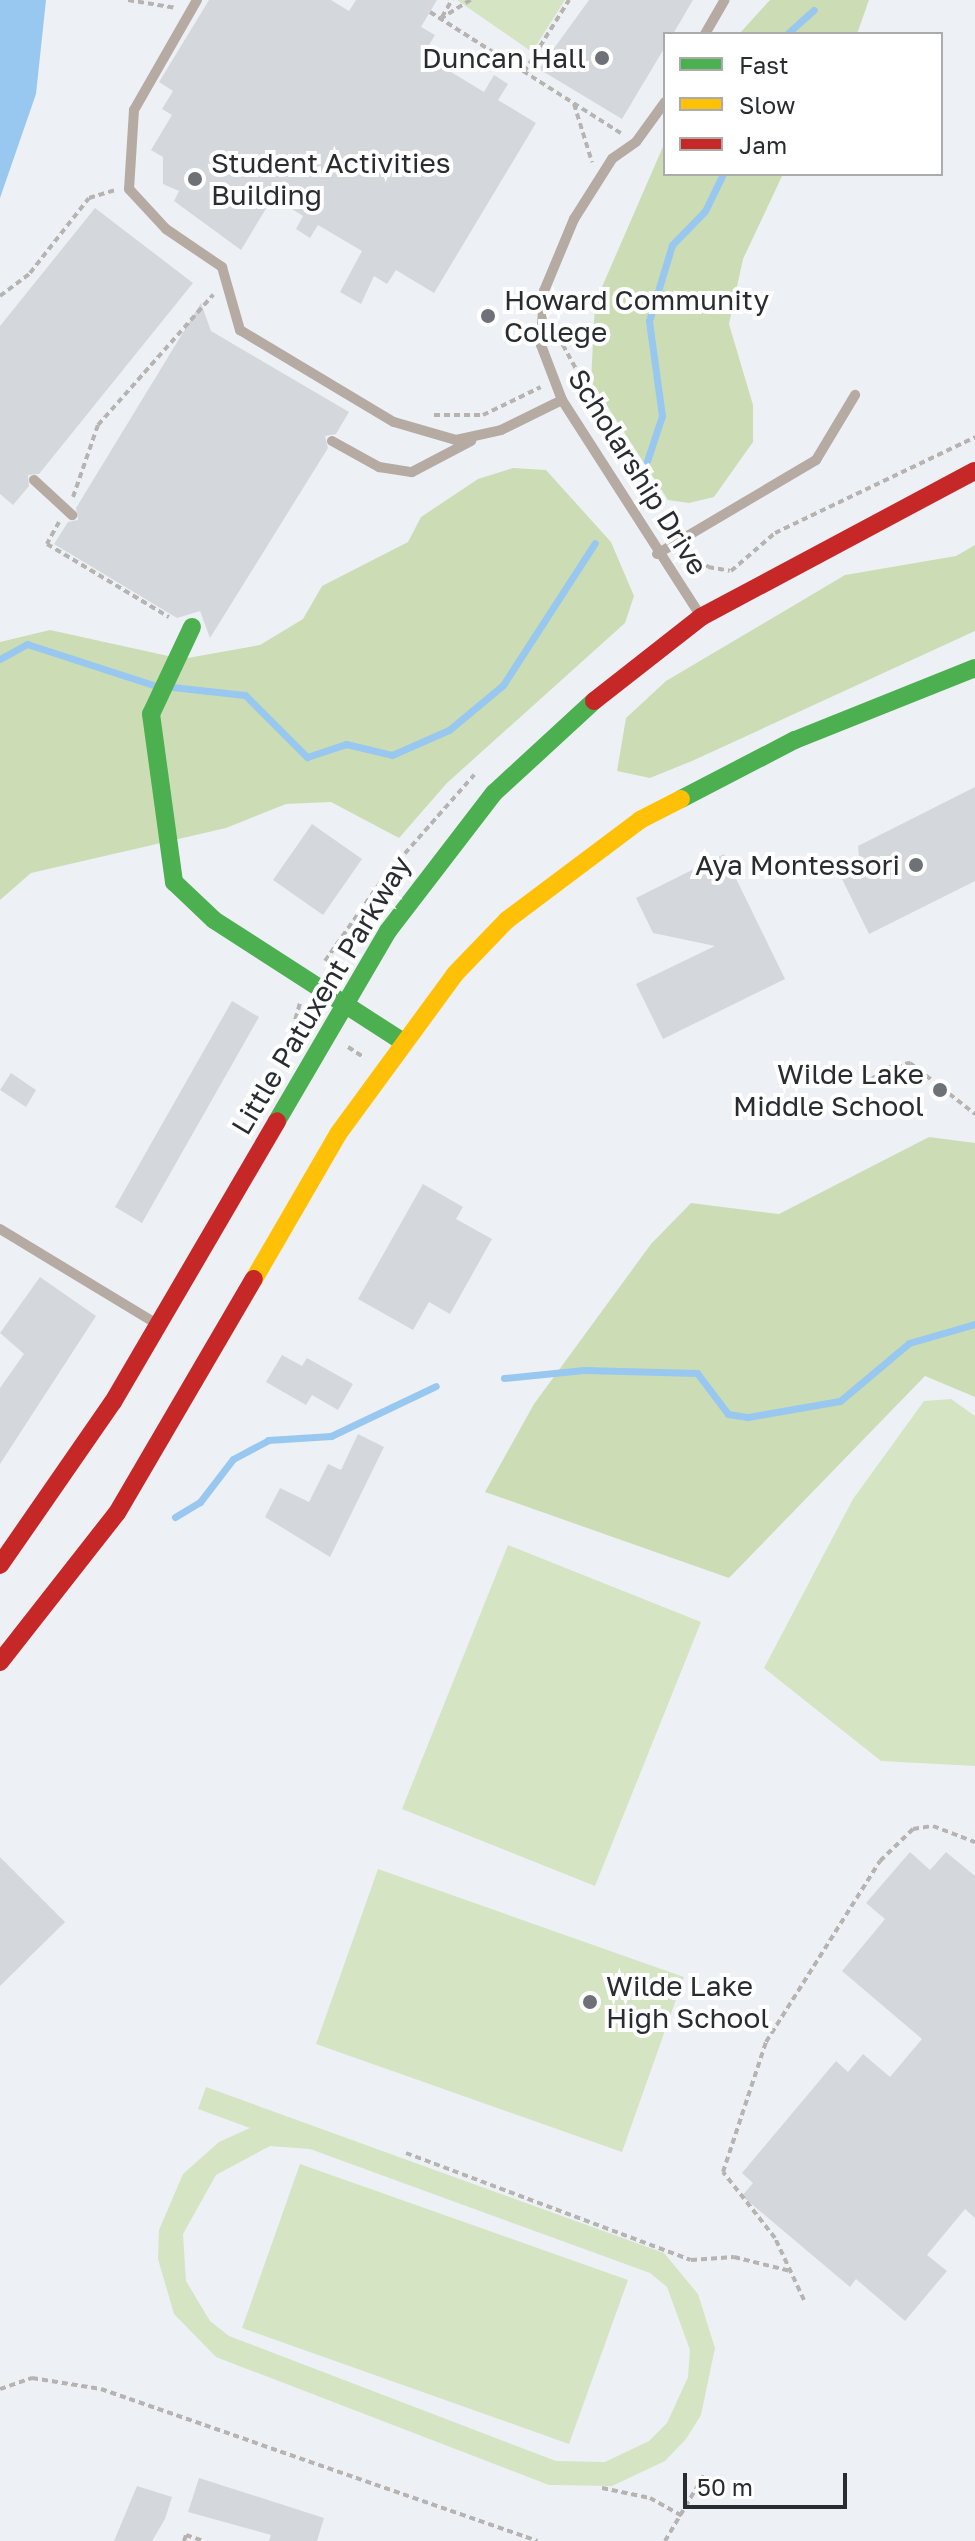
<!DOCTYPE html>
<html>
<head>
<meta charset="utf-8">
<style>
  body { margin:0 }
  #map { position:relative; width:975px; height:2541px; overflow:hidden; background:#edf1f6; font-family:"Golos Text",sans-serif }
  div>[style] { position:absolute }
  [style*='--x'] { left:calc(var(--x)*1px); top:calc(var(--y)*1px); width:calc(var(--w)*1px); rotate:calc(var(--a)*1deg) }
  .green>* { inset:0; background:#d5e4c2 }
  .forest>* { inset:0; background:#ccddb5 }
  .water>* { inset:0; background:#98c8f0 }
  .stream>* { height:7px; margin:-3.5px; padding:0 3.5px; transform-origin:3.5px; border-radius:3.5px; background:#98c8f0 }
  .building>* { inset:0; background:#d4d8dc }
  .path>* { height:4px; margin-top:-2px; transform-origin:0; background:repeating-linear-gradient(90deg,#b6b3b0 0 6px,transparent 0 10px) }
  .lane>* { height:10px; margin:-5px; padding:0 5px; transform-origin:5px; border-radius:5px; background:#b5aba3 }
  .fast>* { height:18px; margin:-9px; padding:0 9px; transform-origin:9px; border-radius:9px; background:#4caf50 }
  .slow>* { height:18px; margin:-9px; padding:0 9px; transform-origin:9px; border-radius:9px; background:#ffc107 }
  .jam>* { height:18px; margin:-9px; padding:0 9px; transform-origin:9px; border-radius:9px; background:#c62828 }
  .dots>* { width:22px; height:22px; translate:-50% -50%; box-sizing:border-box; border:4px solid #fff; border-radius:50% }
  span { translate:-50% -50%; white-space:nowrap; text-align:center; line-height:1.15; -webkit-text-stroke:8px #fff; paint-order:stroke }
  .poi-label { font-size:28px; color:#292c30 }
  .right { translate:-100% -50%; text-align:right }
  .left { translate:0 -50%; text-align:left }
  .street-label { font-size:28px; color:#292c30 }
  .legend { position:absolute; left:663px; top:32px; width:280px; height:144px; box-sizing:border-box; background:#fff; border:2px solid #a9abac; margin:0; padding:10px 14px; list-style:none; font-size:24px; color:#292c30 }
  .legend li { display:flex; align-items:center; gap:16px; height:40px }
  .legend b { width:40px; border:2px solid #a9abac }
  .scale { position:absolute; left:683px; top:2473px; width:164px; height:36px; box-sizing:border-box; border:4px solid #292c30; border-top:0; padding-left:10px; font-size:24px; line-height:28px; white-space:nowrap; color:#292c30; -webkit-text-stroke:6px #fff; paint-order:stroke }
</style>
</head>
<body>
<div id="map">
  <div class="green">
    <div style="clip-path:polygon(457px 0,565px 0,532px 52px)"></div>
    <div style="clip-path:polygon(951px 1399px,975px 1416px,975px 1766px,881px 1761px,764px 1668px,853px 1499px,924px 1401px)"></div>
    <div style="clip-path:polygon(508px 1545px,701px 1622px,595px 1886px,402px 1809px)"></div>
    <div style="clip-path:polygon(378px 1869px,684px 1977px,622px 2152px,316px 2044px)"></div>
    <div style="clip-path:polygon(evenodd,206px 2087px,664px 2253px,698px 2294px,715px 2348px,701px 2415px,686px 2439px,665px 2461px,612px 2486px,549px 2485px,216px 2357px,174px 2314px,158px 2259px,159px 2230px,183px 2174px,219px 2142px,250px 2128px,198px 2109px,206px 2087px,270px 2146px,310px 2149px,650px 2273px,667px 2287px,690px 2350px,688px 2377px,667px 2423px,649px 2441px,605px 2462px,556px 2461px,229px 2336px,210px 2321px,186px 2281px,183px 2234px,216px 2175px,270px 2146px)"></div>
    <div style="clip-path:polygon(300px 2164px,628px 2280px,569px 2444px,242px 2328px)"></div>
  </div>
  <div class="forest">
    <div style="clip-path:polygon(770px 0,869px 0,857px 34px,739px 34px)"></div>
    <div style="clip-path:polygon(665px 142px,665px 174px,783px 174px,743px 259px,729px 324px,753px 405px,753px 442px,714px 497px,689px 503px,668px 500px,591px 381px,595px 303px)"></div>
    <div style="clip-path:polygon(513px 468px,546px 470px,611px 542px,634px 596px,625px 623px,447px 783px,399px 838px,331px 802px,286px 804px,226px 828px,31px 873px,0 900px,0 642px,50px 630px,182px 659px,260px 645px,303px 619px,322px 586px,408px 542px,421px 517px,478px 479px)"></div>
    <div style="clip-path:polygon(975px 545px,975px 631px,692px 761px,650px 778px,617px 771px,626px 718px,666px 681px,845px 575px,956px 556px)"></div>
    <div style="clip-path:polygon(929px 1137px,975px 1143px,975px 1397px,925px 1376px,729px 1578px,485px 1492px,534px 1404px,651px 1244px,691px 1203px,779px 1214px)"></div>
  </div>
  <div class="water">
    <div style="clip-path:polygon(0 0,46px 0,36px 94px,0 198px)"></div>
  </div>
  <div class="stream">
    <div style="--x:787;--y:34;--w:36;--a:-42"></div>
    <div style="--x:647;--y:461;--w:47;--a:-71.6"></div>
    <div style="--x:662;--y:416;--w:96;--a:-97.8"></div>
    <div style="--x:649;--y:321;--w:79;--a:-73.2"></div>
    <div style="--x:672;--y:245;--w:47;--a:-45.9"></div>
    <div style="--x:705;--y:211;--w:41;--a:-64.1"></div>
    <div style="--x:0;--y:659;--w:31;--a:-29"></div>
    <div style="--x:27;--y:644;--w:136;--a:18"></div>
    <div style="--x:172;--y:687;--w:73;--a:6.3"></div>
    <div style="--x:245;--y:695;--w:88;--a:45"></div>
    <div style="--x:307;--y:757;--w:41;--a:-18.4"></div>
    <div style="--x:346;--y:744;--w:47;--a:13.4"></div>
    <div style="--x:392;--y:755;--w:62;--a:-23.7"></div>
    <div style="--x:449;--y:730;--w:70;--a:-39.8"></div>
    <div style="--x:503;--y:685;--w:169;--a:-57.1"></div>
    <div style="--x:504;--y:1378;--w:80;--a:-5.7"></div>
    <div style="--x:584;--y:1370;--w:113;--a:1.5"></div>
    <div style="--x:697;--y:1373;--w:51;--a:52.9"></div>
    <div style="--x:728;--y:1414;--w:20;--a:9"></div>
    <div style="--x:748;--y:1417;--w:93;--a:-9.9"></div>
    <div style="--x:840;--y:1401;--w:90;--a:-40"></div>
    <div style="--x:909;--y:1343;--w:69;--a:-16.1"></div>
    <div style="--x:175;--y:1517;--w:29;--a:-31"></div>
    <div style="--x:200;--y:1502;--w:54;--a:-52.5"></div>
    <div style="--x:233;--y:1459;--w:40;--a:-28"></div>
    <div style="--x:268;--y:1440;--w:63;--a:-3.6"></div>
    <div style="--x:331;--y:1436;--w:116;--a:-25.5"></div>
  </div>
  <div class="building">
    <div style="clip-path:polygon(209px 0,331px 0,349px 11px,356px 0,437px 0,421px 27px,435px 35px,423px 55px,484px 92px,494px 75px,508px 84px,498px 100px,536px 123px,434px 293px,396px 270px,387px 284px,374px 276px,361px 304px,340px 292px,362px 251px,318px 225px,310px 238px,296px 229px,303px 216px,273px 197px,241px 250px,174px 201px,179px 191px,163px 184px,163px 157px,151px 150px,172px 115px,162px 109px,173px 91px,159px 82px)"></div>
    <div style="clip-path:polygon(589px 0,693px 0,673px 34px,665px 34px,665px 47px,622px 119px,539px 69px)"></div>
    <div style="clip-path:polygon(95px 208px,193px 283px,39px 474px,28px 475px,29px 486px,13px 505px,0 494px,0 326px)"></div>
    <div style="clip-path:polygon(201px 303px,211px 331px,349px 412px,336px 434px,325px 436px,328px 448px,210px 638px,200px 611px,177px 618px,54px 544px,68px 522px,78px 520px,76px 508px)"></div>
    <div style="clip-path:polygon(975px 787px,975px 881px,869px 934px,842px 879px,860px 870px,858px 846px)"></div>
    <div style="clip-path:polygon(312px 824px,362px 859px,323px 915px,273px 880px)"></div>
    <div style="clip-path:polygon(724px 854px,785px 979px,663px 1039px,636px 984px,715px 946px,653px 933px,636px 898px)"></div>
    <div style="clip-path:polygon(232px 1001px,259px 1017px,142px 1223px,115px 1207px)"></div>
    <div style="clip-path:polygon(11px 1073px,36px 1090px,26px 1107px,0 1090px)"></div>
    <div style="clip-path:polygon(423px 1184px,463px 1207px,456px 1219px,492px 1239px,450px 1314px,429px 1302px,413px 1330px,358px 1299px)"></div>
    <div style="clip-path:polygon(40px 1277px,96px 1316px,0 1464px,0 1388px,24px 1354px,0 1333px)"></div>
    <div style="clip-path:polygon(282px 1355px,302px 1366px,307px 1358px,353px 1384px,338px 1410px,312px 1395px,306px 1405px,266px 1382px)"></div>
    <div style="clip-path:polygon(358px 1434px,384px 1447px,330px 1557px,265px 1517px,280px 1488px,309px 1502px,328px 1464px,341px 1470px)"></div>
    <div style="clip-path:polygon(910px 1852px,930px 1870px,946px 1852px,975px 1876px,975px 2218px,965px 2209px,927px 2255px,947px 2271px,905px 2321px,856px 2279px,850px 2287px,742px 2196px,753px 2183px,742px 2173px,836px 2061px,848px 2072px,863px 2054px,890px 2077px,922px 2039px,842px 1971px,885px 1919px,866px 1903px)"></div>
    <div style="clip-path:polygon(0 1857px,65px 1922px,0 1986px)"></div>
    <div style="clip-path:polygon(199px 2478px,324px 2518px,317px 2541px,269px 2541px,271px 2535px,188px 2512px)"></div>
    <div style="clip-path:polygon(137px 2486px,172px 2497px,165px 2519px,152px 2541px,114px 2541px)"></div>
  </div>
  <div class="path">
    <div style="--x:128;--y:0;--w:49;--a:9.5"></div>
    <div style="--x:430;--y:12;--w:226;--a:32.4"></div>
    <div style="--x:442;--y:17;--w:20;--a:-60"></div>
    <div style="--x:440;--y:19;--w:36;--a:-32"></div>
    <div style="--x:524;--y:72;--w:85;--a:-58"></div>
    <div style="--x:574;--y:104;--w:61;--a:72.8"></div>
    <div style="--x:0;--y:296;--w:38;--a:-37"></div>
    <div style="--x:30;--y:273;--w:95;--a:-51.8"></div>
    <div style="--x:89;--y:198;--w:27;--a:-17"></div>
    <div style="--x:558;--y:336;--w:186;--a:61.4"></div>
    <div style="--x:434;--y:415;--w:49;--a:0"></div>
    <div style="--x:483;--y:415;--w:64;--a:-25.8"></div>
    <div style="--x:73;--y:497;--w:76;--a:-70.9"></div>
    <div style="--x:98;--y:425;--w:174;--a:-48.5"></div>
    <div style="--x:658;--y:517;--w:19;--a:47"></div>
    <div style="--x:59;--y:522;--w:25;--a:119"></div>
    <div style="--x:47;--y:544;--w:142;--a:30.9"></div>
    <div style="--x:691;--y:552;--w:23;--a:41"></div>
    <div style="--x:708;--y:567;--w:22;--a:10"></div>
    <div style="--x:731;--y:571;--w:58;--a:-40.8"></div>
    <div style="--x:775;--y:533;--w:222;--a:-25.6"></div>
    <div style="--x:325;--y:961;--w:104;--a:-54.8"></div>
    <div style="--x:385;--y:876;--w:135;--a:-48.6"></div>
    <div style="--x:348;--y:1047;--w:17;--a:33"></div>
    <div style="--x:287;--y:1048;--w:47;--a:-73.9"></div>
    <div style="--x:863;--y:1086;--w:29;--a:-38"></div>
    <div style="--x:886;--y:1068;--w:25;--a:-12"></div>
    <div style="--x:910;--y:1063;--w:83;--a:38.1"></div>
    <div style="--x:406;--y:2153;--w:304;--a:20.6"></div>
    <div style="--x:691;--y:2260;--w:43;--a:-4"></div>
    <div style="--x:734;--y:2257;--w:58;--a:14"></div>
    <div style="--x:804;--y:2300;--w:68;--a:-115.1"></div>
    <div style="--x:775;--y:2238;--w:84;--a:-128.2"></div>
    <div style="--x:723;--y:2172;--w:137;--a:-71.7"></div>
    <div style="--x:766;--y:2042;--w:214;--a:-57.8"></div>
    <div style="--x:880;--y:1861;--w:46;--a:-44.1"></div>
    <div style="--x:913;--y:1829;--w:20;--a:-9"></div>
    <div style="--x:933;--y:1826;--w:45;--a:20.9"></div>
    <div style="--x:0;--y:2389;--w:34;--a:-19"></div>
    <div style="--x:32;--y:2378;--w:70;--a:9.1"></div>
    <div style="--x:101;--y:2389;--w:462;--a:19.2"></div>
    <div style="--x:602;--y:2488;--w:49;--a:11.8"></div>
    <div style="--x:650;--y:2498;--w:38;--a:29"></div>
    <div style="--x:184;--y:2541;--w:6;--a:-72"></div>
    <div style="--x:186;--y:2535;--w:18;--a:19"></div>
    <div style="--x:665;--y:2541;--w:77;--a:-59.4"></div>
  </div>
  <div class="lane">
    <div style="--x:197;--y:0;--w:127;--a:119.8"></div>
    <div style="--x:134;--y:110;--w:79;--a:93.6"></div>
    <div style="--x:129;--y:189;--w:54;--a:47.2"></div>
    <div style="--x:166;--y:229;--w:68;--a:34.2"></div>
    <div style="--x:222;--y:267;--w:66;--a:74.1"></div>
    <div style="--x:240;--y:330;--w:179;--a:30.9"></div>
    <div style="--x:394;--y:422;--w:65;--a:16.2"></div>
    <div style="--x:456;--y:440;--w:46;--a:-12.5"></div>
    <div style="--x:501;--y:430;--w:68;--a:-26.2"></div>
    <div style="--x:705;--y:34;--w:39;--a:-60"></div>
    <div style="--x:665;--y:102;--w:49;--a:125.9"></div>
    <div style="--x:636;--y:142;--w:29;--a:145"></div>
    <div style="--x:612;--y:159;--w:71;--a:122.3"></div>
    <div style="--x:574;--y:219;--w:78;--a:112.6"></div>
    <div style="--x:544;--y:291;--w:54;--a:93.2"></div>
    <div style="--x:541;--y:345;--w:59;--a:69.1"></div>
    <div style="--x:562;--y:400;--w:255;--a:57.3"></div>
    <div style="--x:332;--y:441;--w:54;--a:29"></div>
    <div style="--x:379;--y:467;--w:33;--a:9"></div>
    <div style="--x:412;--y:472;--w:67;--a:-27.7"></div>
    <div style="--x:34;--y:480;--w:52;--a:42.6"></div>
    <div style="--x:657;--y:554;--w:185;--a:-30.6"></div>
    <div style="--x:816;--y:460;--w:76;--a:-59"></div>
    <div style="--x:0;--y:1229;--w:184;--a:31.2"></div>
  </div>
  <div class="fast">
    <div style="--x:192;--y:627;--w:96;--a:115.2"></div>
    <div style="--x:151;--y:714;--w:170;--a:82.2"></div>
    <div style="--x:174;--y:882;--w:55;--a:43.5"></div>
    <div style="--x:214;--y:920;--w:224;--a:32.8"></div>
    <div style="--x:681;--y:799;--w:128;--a:-27.4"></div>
    <div style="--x:795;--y:740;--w:194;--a:-21.8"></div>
    <div style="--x:277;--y:1121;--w:220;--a:-59.7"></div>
    <div style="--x:388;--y:931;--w:174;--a:-52.5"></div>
    <div style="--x:494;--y:793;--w:136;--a:-42.6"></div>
  </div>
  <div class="slow">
    <div style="--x:254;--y:1279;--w:168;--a:-59.9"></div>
    <div style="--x:338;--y:1134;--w:198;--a:-53.8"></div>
    <div style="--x:455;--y:974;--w:75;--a:-46.1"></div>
    <div style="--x:507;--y:920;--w:166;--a:-36.9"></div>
    <div style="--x:640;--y:820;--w:46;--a:-27.1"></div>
  </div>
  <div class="jam">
    <div style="--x:594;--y:701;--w:136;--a:-38.1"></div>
    <div style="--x:701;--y:617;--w:310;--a:-28.1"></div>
    <div style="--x:0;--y:1565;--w:198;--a:-55.3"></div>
    <div style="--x:113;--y:1402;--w:325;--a:-59.7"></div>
    <div style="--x:0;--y:1662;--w:189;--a:-51.9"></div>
    <div style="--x:117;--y:1513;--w:271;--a:-59.7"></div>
  </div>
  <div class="dots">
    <div style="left:602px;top:58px;background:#6e7175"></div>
    <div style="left:195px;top:179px;background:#6e7175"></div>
    <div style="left:488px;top:316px;background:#6e7175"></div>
    <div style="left:916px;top:865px;background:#6e7175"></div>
    <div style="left:940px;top:1090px;background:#6e7175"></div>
    <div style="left:590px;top:2002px;background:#6e7175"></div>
  </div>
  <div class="poi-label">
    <span class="right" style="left:586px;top:58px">Duncan Hall</span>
    <span class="left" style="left:211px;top:179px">Student Activities<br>Building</span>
    <span class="left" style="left:504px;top:316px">Howard Community<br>College</span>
    <span class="right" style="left:900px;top:865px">Aya Montessori</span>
    <span class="right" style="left:924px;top:1090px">Wilde Lake<br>Middle School</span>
    <span class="left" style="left:606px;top:2002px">Wilde Lake<br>High School</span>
  </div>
  <div class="street-label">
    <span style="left:638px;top:472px;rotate:58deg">Scholarship Drive</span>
    <span style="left:321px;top:995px;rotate:-59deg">Little Patuxent Parkway</span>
  </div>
  <ul class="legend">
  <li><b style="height:10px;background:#4caf50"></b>Fast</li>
  <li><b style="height:10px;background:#ffc107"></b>Slow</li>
  <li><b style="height:10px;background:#c62828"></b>Jam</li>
  </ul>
  <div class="scale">50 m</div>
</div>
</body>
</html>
